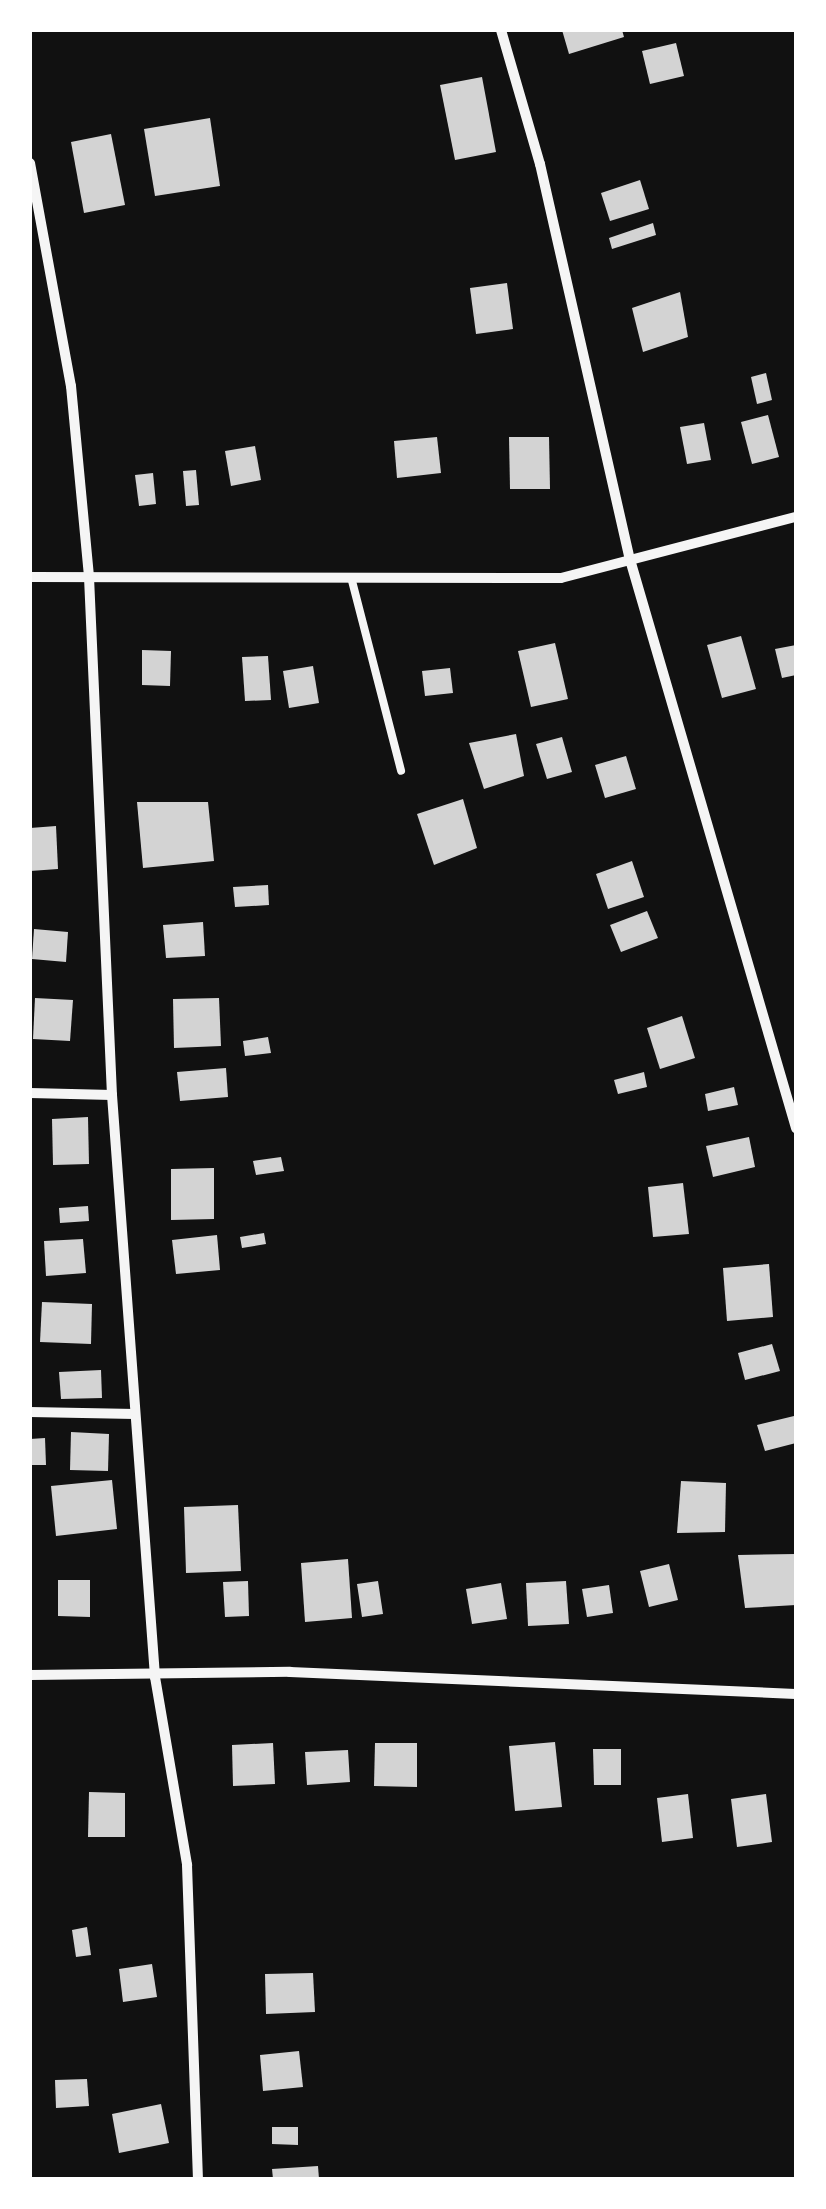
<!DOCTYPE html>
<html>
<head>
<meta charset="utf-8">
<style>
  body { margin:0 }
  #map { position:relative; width:826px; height:2209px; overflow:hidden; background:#111; font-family:Barlow,sans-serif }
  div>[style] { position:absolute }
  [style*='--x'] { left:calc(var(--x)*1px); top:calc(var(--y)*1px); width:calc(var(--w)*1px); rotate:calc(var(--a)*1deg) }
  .building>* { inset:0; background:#d3d3d3 }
  .service>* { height:8px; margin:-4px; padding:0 4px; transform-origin:4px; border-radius:4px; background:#f5f5f5 }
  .minor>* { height:10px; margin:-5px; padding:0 5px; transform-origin:5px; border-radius:5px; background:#f5f5f5 }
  span { translate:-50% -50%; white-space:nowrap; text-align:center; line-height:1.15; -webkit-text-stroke:9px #fff; paint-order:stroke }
  .frame { position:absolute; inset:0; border:32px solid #fff; pointer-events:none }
</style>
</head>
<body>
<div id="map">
  <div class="building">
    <div style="clip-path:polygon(562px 30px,622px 30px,624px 37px,569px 54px)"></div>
    <div style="clip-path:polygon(676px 43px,684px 76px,650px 84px,642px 51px)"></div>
    <div style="clip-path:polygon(482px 77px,496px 152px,455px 160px,440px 85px)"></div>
    <div style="clip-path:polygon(210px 118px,220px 186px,155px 196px,144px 129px)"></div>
    <div style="clip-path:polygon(111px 134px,125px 205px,84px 213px,71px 142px)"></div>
    <div style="clip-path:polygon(640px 180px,649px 209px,610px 221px,601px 193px)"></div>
    <div style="clip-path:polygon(653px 223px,656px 235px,612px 249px,609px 238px)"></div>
    <div style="clip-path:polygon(507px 283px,513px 329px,476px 334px,470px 288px)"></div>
    <div style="clip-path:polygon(680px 292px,688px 337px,643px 352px,632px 308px)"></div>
    <div style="clip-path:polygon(766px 373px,772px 400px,757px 404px,751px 377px)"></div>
    <div style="clip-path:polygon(768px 415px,779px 457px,752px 464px,741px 422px)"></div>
    <div style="clip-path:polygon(704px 423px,711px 460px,687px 464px,680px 427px)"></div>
    <div style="clip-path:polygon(437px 437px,441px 473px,397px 478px,394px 441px)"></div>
    <div style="clip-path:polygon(509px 437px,549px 437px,550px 489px,510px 489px)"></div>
    <div style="clip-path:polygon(255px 446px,261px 480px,231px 486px,225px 451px)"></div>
    <div style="clip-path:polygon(196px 470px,199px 505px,186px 506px,183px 471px)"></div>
    <div style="clip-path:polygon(153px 473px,156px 504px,139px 506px,135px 475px)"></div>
    <div style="clip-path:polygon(741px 636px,756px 689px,722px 698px,707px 645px)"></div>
    <div style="clip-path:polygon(555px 643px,568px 699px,531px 707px,518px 651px)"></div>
    <div style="clip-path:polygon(796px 645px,796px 675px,782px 678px,775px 649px)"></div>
    <div style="clip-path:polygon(142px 650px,171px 651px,170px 686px,142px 685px)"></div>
    <div style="clip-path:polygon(268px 656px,271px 700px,245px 701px,242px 657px)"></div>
    <div style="clip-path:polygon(313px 666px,319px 703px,289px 708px,283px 671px)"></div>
    <div style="clip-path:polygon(450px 668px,453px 693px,425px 696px,422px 671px)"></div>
    <div style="clip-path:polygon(516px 734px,524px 776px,484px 789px,469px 743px)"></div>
    <div style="clip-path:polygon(562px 737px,572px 772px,547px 779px,536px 744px)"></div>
    <div style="clip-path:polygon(626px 756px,636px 789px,605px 798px,595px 765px)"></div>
    <div style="clip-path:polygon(463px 799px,477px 848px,434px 865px,417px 814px)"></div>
    <div style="clip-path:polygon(137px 802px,208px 802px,214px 861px,143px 868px)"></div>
    <div style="clip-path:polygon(56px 826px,58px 869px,30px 871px,30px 828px)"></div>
    <div style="clip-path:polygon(632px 861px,644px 897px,608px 909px,596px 874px)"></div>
    <div style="clip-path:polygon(268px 885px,269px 905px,235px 907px,233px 887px)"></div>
    <div style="clip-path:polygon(647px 911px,658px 938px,621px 952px,610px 925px)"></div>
    <div style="clip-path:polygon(203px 922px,205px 956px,166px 958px,163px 925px)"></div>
    <div style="clip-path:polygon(34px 929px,68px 932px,66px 962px,32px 959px)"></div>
    <div style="clip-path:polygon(35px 998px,73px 1000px,70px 1041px,33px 1039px)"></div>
    <div style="clip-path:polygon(219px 998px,221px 1046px,174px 1048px,173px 999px)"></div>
    <div style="clip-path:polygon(682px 1016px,695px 1058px,660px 1069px,647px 1028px)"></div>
    <div style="clip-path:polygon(268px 1037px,271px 1053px,245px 1056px,243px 1041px)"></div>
    <div style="clip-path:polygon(226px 1068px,228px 1097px,180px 1101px,177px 1072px)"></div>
    <div style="clip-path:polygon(644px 1072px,647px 1087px,618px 1094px,614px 1080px)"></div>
    <div style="clip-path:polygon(734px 1087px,738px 1105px,708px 1111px,705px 1094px)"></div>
    <div style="clip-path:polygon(88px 1117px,89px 1164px,53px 1165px,52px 1119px)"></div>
    <div style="clip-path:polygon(749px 1137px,755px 1167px,713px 1177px,706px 1146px)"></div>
    <div style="clip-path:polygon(281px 1157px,284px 1171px,256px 1175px,253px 1161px)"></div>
    <div style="clip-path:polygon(214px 1168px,214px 1219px,171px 1220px,171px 1169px)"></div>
    <div style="clip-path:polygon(683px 1183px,689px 1234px,653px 1237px,648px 1187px)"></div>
    <div style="clip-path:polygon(88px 1206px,89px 1221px,60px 1223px,59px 1208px)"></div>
    <div style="clip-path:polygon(264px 1233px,266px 1244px,242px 1248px,240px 1237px)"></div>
    <div style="clip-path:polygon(217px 1235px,220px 1270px,176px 1274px,172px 1240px)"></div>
    <div style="clip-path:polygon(83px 1239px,86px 1273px,46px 1276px,44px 1241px)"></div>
    <div style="clip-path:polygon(769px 1264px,773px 1317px,727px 1321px,723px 1268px)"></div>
    <div style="clip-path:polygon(42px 1302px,92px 1304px,91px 1344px,40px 1342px)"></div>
    <div style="clip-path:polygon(772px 1344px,780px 1371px,745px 1380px,738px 1353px)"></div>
    <div style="clip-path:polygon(101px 1370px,102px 1398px,61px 1399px,59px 1372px)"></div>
    <div style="clip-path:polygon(794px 1416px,796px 1443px,765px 1451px,757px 1425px)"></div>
    <div style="clip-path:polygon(71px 1432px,109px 1434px,108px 1471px,70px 1470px)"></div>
    <div style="clip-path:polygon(45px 1438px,46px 1465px,30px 1465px,30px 1439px)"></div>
    <div style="clip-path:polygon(112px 1480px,117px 1529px,56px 1536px,51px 1486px)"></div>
    <div style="clip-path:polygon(681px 1481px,726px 1483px,725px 1532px,677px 1533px)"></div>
    <div style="clip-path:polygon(238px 1505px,241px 1571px,186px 1573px,184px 1507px)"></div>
    <div style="clip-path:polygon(796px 1554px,796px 1605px,745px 1608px,738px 1555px)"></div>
    <div style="clip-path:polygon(348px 1559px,352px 1618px,305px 1622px,301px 1563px)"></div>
    <div style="clip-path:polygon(669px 1564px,678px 1600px,649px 1607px,640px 1571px)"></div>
    <div style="clip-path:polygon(58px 1580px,90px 1580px,90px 1617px,58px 1616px)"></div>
    <div style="clip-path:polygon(248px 1581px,249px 1616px,225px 1617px,223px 1582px)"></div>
    <div style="clip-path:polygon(378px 1581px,383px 1614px,362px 1617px,357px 1584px)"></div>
    <div style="clip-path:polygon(566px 1581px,569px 1624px,528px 1626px,526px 1583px)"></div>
    <div style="clip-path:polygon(501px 1583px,507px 1619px,472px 1624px,466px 1589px)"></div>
    <div style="clip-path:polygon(609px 1585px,613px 1613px,587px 1617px,582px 1589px)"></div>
    <div style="clip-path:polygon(555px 1742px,562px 1807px,515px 1811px,509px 1746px)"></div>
    <div style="clip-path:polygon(273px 1743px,275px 1784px,233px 1786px,232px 1745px)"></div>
    <div style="clip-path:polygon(375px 1743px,417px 1743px,417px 1787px,374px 1786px)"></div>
    <div style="clip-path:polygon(593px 1749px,621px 1749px,621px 1785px,594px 1785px)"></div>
    <div style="clip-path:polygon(348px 1750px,350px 1782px,307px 1785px,305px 1752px)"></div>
    <div style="clip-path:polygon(89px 1792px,125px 1793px,125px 1837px,88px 1837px)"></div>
    <div style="clip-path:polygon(688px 1794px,693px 1838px,662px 1842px,657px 1798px)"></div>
    <div style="clip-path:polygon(766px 1794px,772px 1842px,737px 1847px,731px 1799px)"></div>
    <div style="clip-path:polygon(87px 1927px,91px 1955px,76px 1957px,72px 1930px)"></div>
    <div style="clip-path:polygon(152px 1964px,157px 1997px,123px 2002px,119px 1969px)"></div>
    <div style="clip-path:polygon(313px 1973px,315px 2012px,266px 2014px,265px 1974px)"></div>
    <div style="clip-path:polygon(299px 2051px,303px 2087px,263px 2091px,260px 2055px)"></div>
    <div style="clip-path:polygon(87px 2079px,89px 2106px,56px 2108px,55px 2080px)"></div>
    <div style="clip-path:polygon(161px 2104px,169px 2143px,119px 2153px,112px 2114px)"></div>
    <div style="clip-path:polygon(272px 2127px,298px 2127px,298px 2145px,272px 2144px)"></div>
    <div style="clip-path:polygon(318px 2166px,319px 2179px,273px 2179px,272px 2169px)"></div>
  </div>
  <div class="service">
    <div style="--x:351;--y:577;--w:200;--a:75.5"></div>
  </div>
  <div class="minor">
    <div style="--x:501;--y:30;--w:140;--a:73.8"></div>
    <div style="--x:540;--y:164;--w:409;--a:77.2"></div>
    <div style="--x:631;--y:563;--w:589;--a:73.72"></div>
    <div style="--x:30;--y:163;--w:227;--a:79.6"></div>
    <div style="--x:71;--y:386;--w:192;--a:84.6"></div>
    <div style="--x:89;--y:577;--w:519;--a:87.46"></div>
    <div style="--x:112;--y:1095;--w:584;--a:85.77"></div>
    <div style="--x:155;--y:1677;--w:191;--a:80.3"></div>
    <div style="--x:187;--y:1865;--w:314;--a:88"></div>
    <div style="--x:30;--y:577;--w:531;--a:0.11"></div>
    <div style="--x:561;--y:578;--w:243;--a:-14.6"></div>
    <div style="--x:30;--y:1093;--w:82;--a:1.4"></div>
    <div style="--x:30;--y:1412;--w:105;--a:1.1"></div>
    <div style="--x:30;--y:1675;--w:260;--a:-0.7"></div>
    <div style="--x:290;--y:1672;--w:506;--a:2.49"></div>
  </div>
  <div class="frame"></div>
</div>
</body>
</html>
